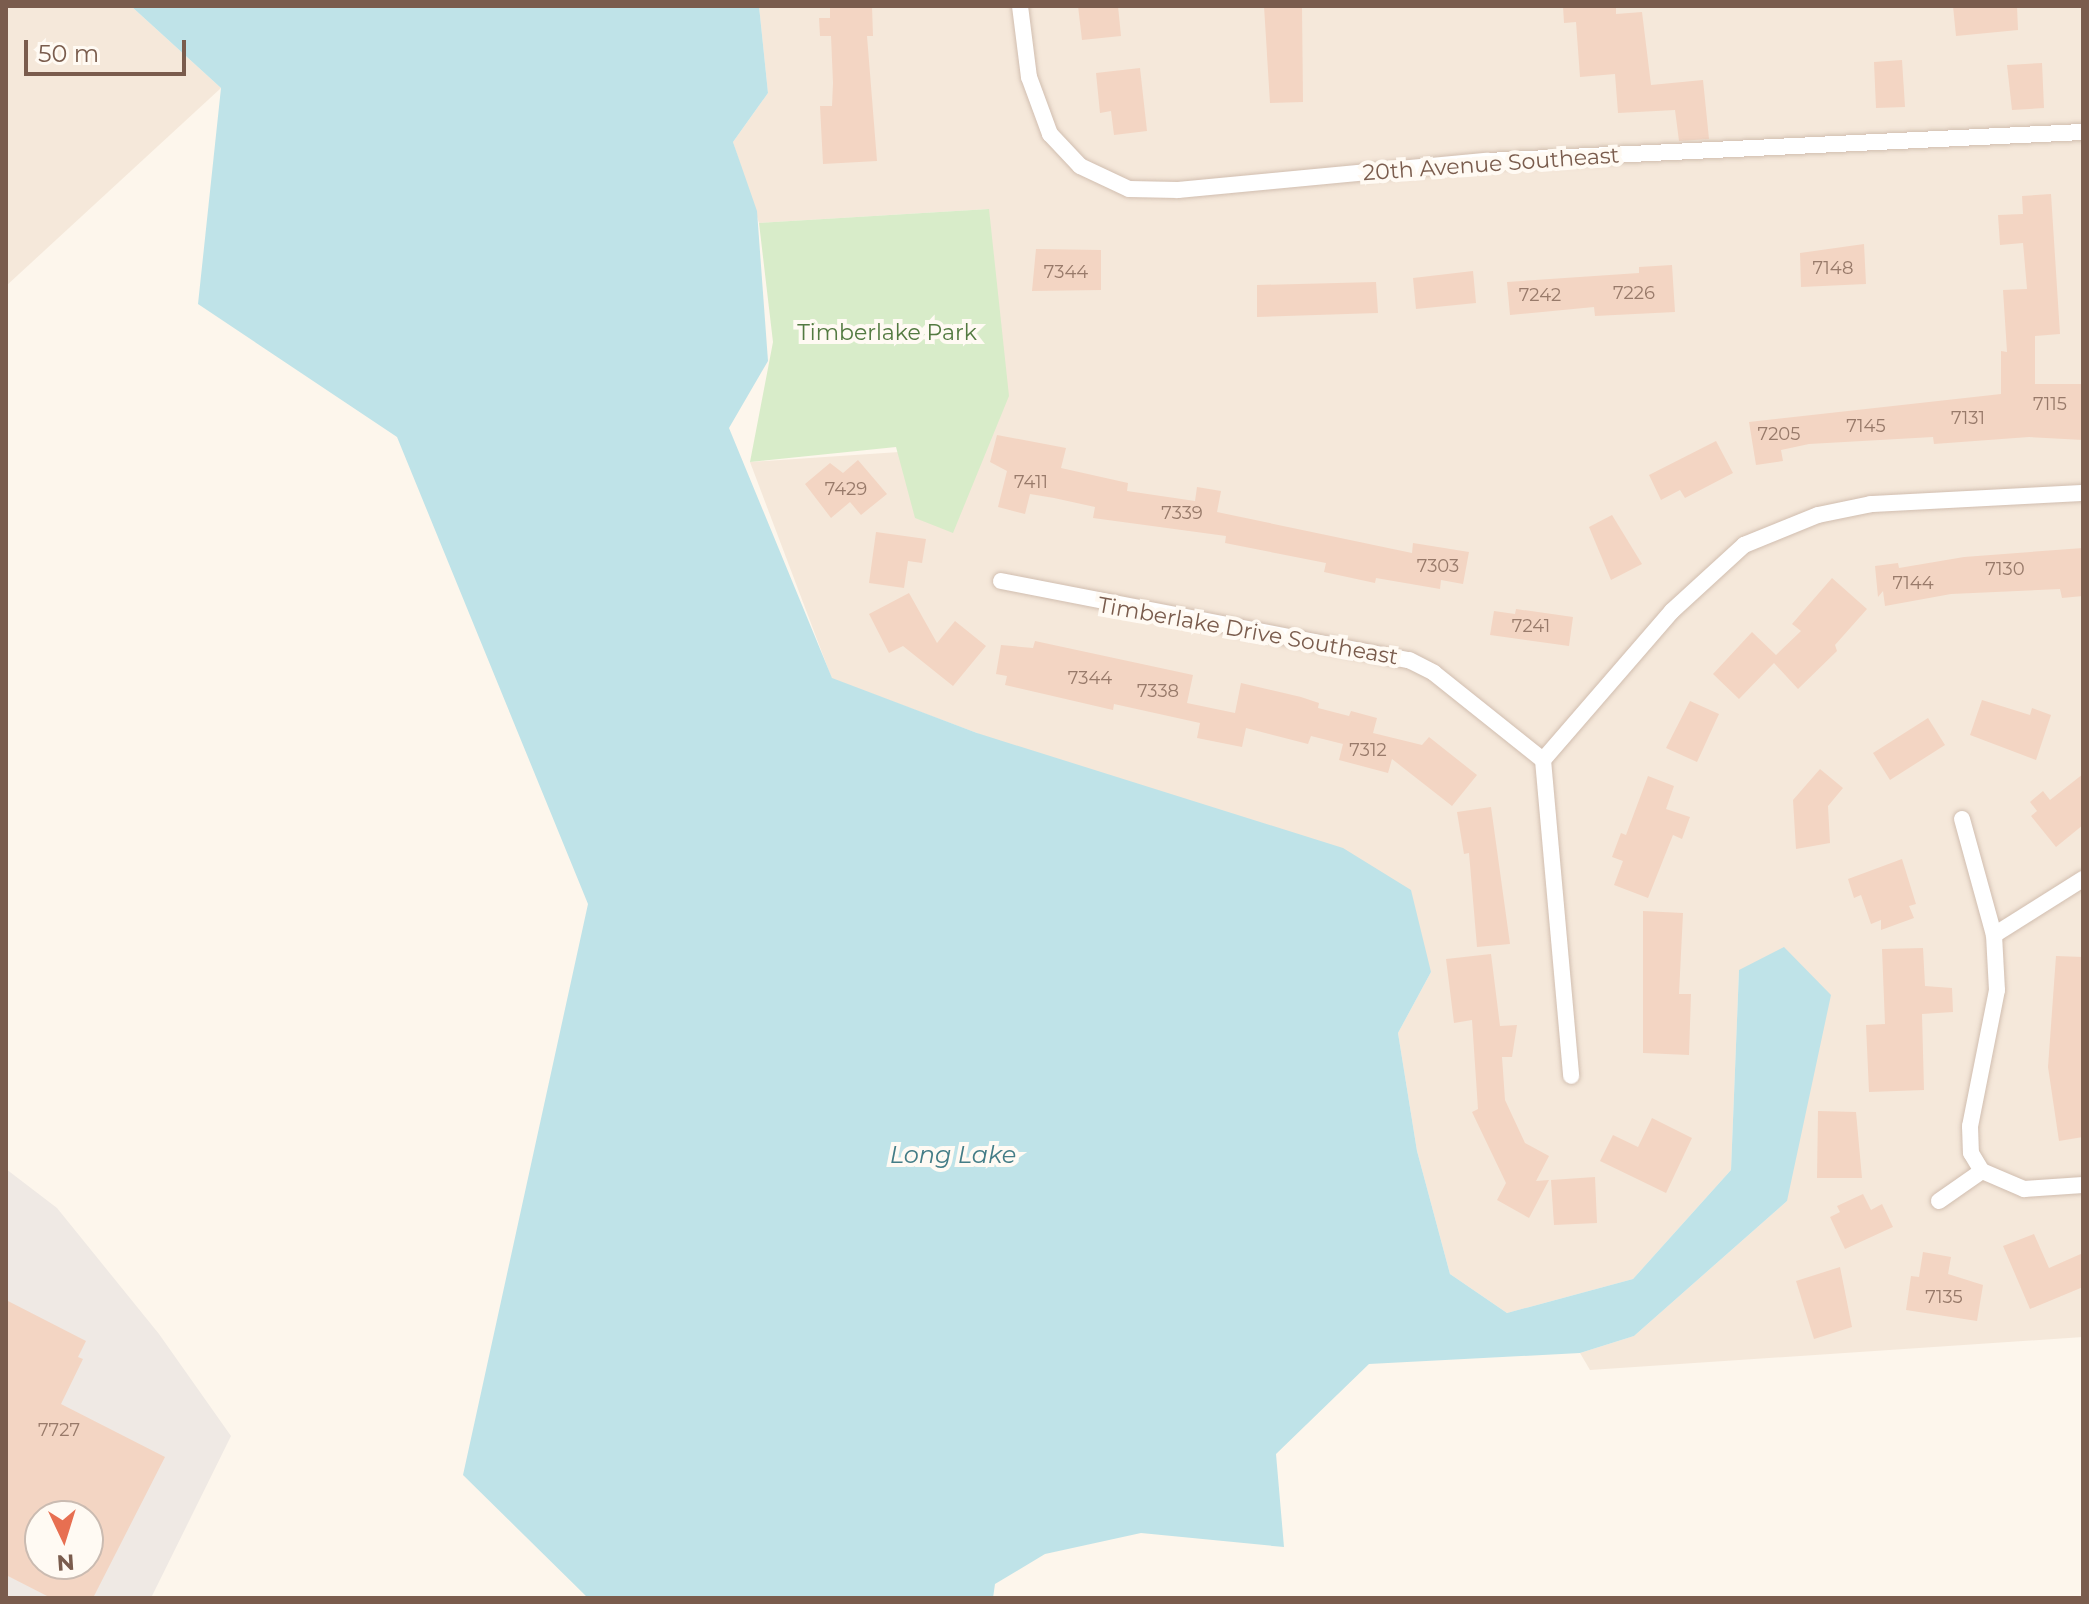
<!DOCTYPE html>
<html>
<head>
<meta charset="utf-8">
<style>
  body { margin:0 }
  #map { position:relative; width:2089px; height:1604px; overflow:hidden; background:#fdf6ec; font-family:Montserrat,sans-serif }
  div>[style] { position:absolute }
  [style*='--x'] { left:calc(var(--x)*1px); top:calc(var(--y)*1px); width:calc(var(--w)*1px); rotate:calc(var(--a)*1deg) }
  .residential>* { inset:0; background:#f5e8da }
  .industrial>* { inset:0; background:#efe9e4 }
  .green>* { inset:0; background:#d8ecc9 }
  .water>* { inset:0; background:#bfe3e8 }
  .building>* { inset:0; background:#f3d5c3 }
  .roads { filter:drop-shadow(0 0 2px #d1beb0) drop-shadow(0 0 2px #d1beb0) }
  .street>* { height:16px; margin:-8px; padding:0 8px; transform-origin:8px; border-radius:8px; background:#fff }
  span { translate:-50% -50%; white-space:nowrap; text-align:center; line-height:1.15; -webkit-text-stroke:8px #fffaf3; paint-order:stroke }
  .number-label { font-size:18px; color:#987a6a }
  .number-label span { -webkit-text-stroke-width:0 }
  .street-label { font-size:22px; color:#7a5c4d }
  .park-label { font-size:22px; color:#537a41 }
  .water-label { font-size:24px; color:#437c86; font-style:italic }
  .frame { position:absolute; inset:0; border:8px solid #7a5c4d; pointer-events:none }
  .north { position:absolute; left:24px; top:1500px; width:80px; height:80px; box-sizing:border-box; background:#fffaf3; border:2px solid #cabbb1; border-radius:50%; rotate:176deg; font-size:22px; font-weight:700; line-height:32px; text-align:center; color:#7a5c4d }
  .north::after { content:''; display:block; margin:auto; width:28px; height:36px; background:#e76f51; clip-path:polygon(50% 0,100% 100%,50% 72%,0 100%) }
  .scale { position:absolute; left:24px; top:40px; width:162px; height:36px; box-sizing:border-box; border:4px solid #7a5c4d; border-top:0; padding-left:10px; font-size:24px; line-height:28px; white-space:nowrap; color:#7a5c4d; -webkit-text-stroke:6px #fffaf3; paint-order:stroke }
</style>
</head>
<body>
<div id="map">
  <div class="residential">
    <div style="clip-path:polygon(6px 6px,131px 6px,221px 88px,6px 286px)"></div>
    <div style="clip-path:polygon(759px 6px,2083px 6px,2083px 1337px,1590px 1370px,1580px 1353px,1634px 1336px,1787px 1201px,1739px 970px,1731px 1170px,1633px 1279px,1507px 1313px,1450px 1274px,1417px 1151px,1398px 1033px,1431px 972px,977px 733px,832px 679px,750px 462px,988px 446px,989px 209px,759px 223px,733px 142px,768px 93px)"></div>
  </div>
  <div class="industrial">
    <div style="clip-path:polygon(evenodd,6px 1169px,57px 1208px,159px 1334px,231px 1436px,151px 1598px,6px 1598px,6px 1169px,40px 1516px,88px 1516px,88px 1564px,40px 1564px,40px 1516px)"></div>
  </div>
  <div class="green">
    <div style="clip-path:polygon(989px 209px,1009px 396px,953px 533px,915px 518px,896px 447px,750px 462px,773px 342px,759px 223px)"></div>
  </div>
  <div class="water">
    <div style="clip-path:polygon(131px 6px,759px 6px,768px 93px,733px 142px,757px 211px,768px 361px,729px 428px,832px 678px,977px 733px,1343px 848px,1411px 890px,1431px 972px,1398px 1033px,1417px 1151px,1450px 1274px,1507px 1313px,1633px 1279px,1731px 1170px,1739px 970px,1784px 947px,1831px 995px,1787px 1201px,1634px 1336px,1580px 1353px,1369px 1364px,1276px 1454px,1284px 1547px,1141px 1533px,1045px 1554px,995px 1584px,993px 1598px,588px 1598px,463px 1475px,588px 904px,397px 437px,198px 304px,221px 88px)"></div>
  </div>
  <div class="building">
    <div style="clip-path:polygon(830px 6px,872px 6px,873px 36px,867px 36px,877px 161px,823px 164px,820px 106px,832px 106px,833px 83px,831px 36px,820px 36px,819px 18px,830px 18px)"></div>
    <div style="clip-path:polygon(1078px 6px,1118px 6px,1121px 36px,1082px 40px)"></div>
    <div style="clip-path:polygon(1264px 6px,1302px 6px,1303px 102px,1270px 103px)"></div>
    <div style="clip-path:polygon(1563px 6px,1616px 6px,1616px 14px,1642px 12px,1651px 85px,1703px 80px,1709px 139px,1679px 141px,1675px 110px,1618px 113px,1615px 74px,1580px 77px,1576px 22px,1564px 23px)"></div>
    <div style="clip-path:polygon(1953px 6px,2017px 6px,2018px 30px,1956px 36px)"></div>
    <div style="clip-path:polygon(1902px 60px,1905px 107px,1876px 108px,1874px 62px)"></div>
    <div style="clip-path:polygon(2042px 63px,2044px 108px,2012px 110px,2007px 65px)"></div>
    <div style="clip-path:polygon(1140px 68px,1147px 131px,1114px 135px,1111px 111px,1100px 113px,1096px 73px)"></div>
    <div style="clip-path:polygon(2051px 194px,2060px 334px,2035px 336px,2035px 384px,2083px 384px,2083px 440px,2029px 437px,1934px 444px,1933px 437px,1809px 444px,1781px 450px,1783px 461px,1756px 465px,1749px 422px,2001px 394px,2001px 351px,2007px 352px,2003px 290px,2027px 289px,2023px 243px,2000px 245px,1998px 215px,2023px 214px,2022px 196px)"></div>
    <div style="clip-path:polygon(1864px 244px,1866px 284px,1801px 287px,1800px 253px)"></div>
    <div style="clip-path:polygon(1036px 249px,1101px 250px,1101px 290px,1032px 291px)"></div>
    <div style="clip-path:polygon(1672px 265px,1675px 312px,1595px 316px,1594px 307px,1510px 315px,1507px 282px,1639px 273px,1639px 267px)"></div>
    <div style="clip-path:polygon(1473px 271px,1476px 303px,1416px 309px,1413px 278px)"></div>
    <div style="clip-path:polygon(1376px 282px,1378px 313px,1257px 317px,1257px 285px)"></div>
    <div style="clip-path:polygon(997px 435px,1066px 448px,1061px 468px,1128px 483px,1127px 491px,1195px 501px,1197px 487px,1221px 491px,1217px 512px,1412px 553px,1413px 543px,1469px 552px,1463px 584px,1441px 580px,1440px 589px,1376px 578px,1375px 583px,1324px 572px,1326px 563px,1225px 543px,1226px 536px,1093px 518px,1095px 507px,1054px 498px,1030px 494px,1025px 514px,998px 507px,1007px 471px,990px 462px)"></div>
    <div style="clip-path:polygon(1716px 441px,1733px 473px,1685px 498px,1680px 490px,1661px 500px,1649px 475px)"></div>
    <div style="clip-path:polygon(858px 460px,887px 494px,861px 515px,850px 502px,831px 518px,805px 484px,830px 463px,843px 473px)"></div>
    <div style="clip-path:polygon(1612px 515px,1642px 564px,1611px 580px,1589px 527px)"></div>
    <div style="clip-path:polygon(876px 532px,926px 539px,922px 563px,908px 561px,904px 588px,869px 583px)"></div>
    <div style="clip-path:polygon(2083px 548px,2083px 596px,2062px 598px,2060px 589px,1951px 594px,1885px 606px,1883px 591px,1878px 597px,1875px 566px,1898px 563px,1899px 568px,1964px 557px)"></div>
    <div style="clip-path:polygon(1832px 578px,1867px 609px,1835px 645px,1837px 651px,1798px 689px,1774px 663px,1739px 699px,1713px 674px,1752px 632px,1776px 655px,1801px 631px,1792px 624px)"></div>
    <div style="clip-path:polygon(909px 593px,937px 643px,955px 621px,986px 646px,953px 686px,903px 646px,889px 653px,869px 614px)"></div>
    <div style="clip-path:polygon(1516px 609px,1573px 617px,1569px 646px,1490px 635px,1494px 611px,1515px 614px)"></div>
    <div style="clip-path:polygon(1035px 641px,1193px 675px,1187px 703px,1235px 713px,1241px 683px,1301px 697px,1319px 703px,1318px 708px,1349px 716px,1351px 711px,1377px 718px,1373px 733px,1422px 745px,1429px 737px,1477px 775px,1452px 806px,1392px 759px,1388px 773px,1339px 760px,1343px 744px,1311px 736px,1308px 744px,1246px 728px,1242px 747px,1197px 738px,1200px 723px,1114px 704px,1113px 710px,1005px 685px,1007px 676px,996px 674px,1001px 645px,1033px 648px)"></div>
    <div style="clip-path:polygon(1982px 700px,2030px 715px,2032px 708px,2051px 715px,2036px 760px,1970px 735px)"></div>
    <div style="clip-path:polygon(1690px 701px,1719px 714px,1697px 762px,1666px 748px)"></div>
    <div style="clip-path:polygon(1928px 718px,1945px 745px,1890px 780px,1873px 753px)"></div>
    <div style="clip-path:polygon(1820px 769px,1843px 788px,1828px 806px,1830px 843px,1796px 849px,1793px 800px)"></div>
    <div style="clip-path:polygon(2083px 774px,2083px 825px,2056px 847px,2031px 816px,2037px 811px,2030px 802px,2043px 791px,2050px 800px)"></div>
    <div style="clip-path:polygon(1648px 776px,1674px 786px,1666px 809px,1690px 817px,1682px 839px,1673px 835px,1648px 898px,1614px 885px,1623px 861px,1612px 857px,1621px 833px,1626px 835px)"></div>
    <div style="clip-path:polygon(1491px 807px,1510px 944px,1477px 947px,1469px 853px,1464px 854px,1457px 812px)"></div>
    <div style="clip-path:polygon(1902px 859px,1916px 904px,1909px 906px,1914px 918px,1881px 930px,1881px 920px,1871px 924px,1861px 895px,1854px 898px,1848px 879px)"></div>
    <div style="clip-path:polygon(1643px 911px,1683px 913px,1679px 994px,1691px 994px,1689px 1055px,1643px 1053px)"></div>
    <div style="clip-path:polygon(1923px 948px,1925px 986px,1952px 988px,1953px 1012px,1922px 1014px,1924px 1090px,1869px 1092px,1866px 1025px,1885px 1024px,1882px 949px)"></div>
    <div style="clip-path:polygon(1491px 954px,1500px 1026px,1517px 1025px,1512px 1057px,1502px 1057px,1505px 1100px,1525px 1143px,1549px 1156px,1536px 1181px,1549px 1180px,1529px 1218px,1497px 1200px,1506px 1183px,1472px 1112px,1478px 1109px,1472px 1020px,1454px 1023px,1446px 959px)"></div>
    <div style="clip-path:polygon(2056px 956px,2083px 957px,2083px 1137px,2059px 1141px,2048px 1067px)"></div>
    <div style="clip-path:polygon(1818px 1111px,1856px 1112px,1862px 1178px,1817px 1178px)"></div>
    <div style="clip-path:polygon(1652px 1118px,1692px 1138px,1666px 1193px,1600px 1161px,1613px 1135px,1638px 1147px)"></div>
    <div style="clip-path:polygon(1595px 1177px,1597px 1223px,1554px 1225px,1551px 1180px)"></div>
    <div style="clip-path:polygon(1863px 1194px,1871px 1210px,1882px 1204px,1893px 1227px,1845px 1249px,1830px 1217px,1840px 1212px,1837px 1206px)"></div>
    <div style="clip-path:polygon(2034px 1234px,2049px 1268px,2083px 1253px,2083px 1287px,2030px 1309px,2003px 1246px)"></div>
    <div style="clip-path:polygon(1923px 1252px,1951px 1257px,1948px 1274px,1983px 1285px,1977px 1321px,1906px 1310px,1911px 1276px,1919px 1277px)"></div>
    <div style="clip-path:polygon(1840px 1267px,1852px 1327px,1814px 1339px,1796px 1281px)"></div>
    <div style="clip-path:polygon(evenodd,6px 1300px,86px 1341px,78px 1357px,83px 1359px,61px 1404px,165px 1457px,93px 1598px,51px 1598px,6px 1575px,6px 1300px,40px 1516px,88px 1516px,88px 1564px,40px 1564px,40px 1516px)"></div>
  </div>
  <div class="roads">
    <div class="street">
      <div style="--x:1020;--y:6;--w:72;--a:82.8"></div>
      <div style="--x:1029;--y:77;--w:61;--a:69.8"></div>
      <div style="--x:1050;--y:134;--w:44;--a:46.8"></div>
      <div style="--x:1080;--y:166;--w:54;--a:25.1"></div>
      <div style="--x:1129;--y:189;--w:49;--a:1.2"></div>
      <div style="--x:1178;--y:190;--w:310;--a:-5.4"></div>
      <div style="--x:1487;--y:161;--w:597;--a:-2.79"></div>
      <div style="--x:1001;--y:581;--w:416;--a:11"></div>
      <div style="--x:1409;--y:660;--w:28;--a:27"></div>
      <div style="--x:1434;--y:673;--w:139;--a:38.6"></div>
      <div style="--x:1543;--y:760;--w:197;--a:-49.1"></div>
      <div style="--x:1672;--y:611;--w:98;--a:-42.5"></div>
      <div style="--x:1744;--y:545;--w:80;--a:-22.1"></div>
      <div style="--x:1818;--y:515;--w:54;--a:-11.7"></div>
      <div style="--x:1871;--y:504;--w:212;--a:-3"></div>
      <div style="--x:1543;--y:760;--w:317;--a:84.9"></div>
      <div style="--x:1962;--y:819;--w:120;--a:74.6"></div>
      <div style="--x:1994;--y:935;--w:55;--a:86.9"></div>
      <div style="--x:1997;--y:990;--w:139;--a:101.2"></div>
      <div style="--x:1970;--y:1126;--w:27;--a:88"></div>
      <div style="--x:1971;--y:1153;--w:21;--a:59"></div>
      <div style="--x:1994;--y:935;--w:105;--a:-32.2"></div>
      <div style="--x:1982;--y:1171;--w:46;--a:23.2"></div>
      <div style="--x:2024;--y:1189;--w:59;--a:-3.9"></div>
      <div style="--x:1939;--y:1201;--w:52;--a:-34.9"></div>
    </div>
  </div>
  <div class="number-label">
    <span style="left:1833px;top:268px">7148</span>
    <span style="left:1066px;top:272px">7344</span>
    <span style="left:1634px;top:293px">7226</span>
    <span style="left:1540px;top:295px">7242</span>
    <span style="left:2050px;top:404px">7115</span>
    <span style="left:1968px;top:418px">7131</span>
    <span style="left:1866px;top:426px">7145</span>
    <span style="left:1779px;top:434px">7205</span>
    <span style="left:1031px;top:482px">7411</span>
    <span style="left:846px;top:489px">7429</span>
    <span style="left:1182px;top:513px">7339</span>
    <span style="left:1438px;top:566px">7303</span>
    <span style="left:2005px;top:569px">7130</span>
    <span style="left:1913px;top:583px">7144</span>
    <span style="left:1531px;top:626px">7241</span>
    <span style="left:1090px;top:678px">7344</span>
    <span style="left:1158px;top:691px">7338</span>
    <span style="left:1368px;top:750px">7312</span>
    <span style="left:1944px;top:1297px">7135</span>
    <span style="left:59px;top:1430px">7727</span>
  </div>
  <div class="street-label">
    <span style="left:1491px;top:164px;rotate:-4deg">20th Avenue Southeast</span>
    <span style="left:1248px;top:631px;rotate:10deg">Timberlake Drive Southeast</span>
  </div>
  <div class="park-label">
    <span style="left:887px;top:333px">Timberlake Park</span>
  </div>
  <div class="water-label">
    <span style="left:953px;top:1155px">Long Lake</span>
  </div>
  <div class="frame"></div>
  <div class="north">N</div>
  <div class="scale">50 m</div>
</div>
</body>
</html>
